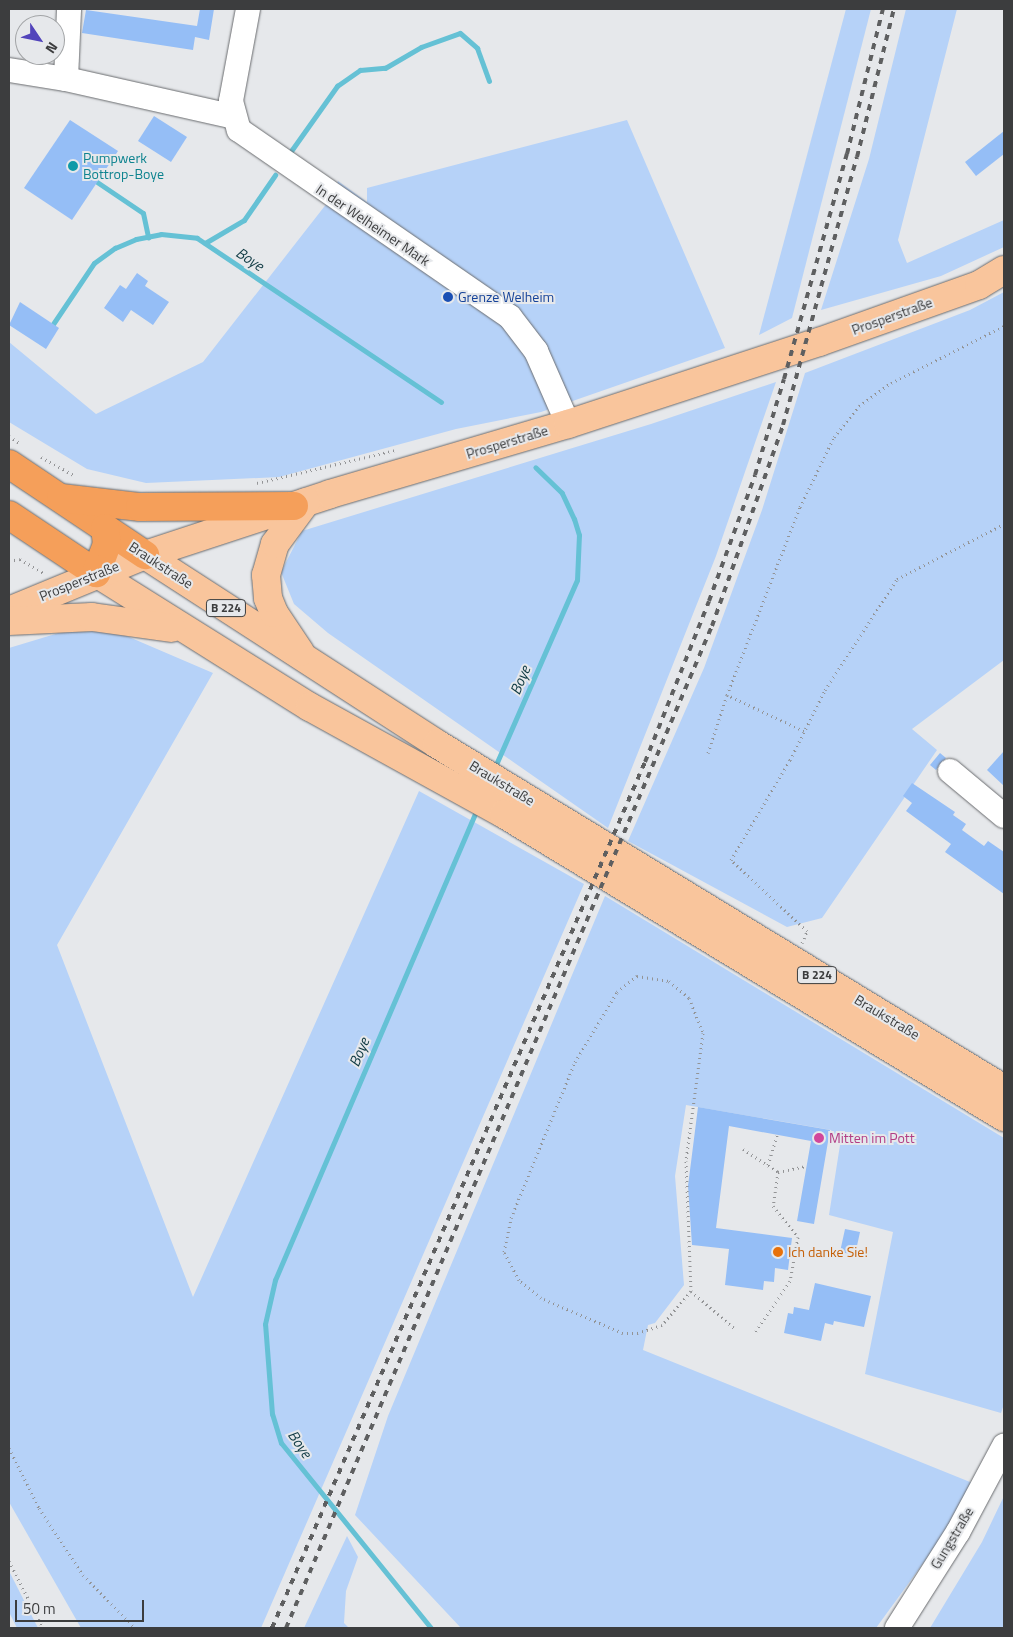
<!DOCTYPE html>
<html>
<head>
<meta charset="utf-8">
<style>
  body { margin:0 }
  #map { position:relative; width:1013px; height:1637px; overflow:hidden; background:#e6e8eb; font-family:"Titillium Web",sans-serif }
  div>[style] { position:absolute }
  [style*='--x'] { left:calc(var(--x)*1px); top:calc(var(--y)*1px); width:calc(var(--w)*1px); rotate:calc(var(--a)*1deg) }
  .green>* { inset:0; background:#b6d2f8 }
  .stream>* { height:5px; margin:-2.5px; padding:0 2.5px; transform-origin:2.5px; border-radius:2.5px; background:#65c1d5 }
  .building>* { inset:0; background:#95bef6 }
  .path>* { height:3px; margin-top:-1.5px; transform-origin:0; background:repeating-linear-gradient(90deg,#939496 0 1px,transparent 0 5px) }
  .roads { filter:drop-shadow(0 0 1px #6a6c6f) drop-shadow(0 0 1px #6a6c6f) }
  .minor>* { height:24px; margin:-12px; padding:0 12px; transform-origin:12px; border-radius:12px; background:#fff }
  .major>* { height:28px; margin:-14px; padding:0 14px; transform-origin:14px; border-radius:14px; background:#f9c59c }
  .highway>* { height:28px; margin:-14px; padding:0 14px; transform-origin:14px; border-radius:14px; background:#f59f5a }
  .rail>* { height:4px; margin-top:-2px; transform-origin:0; background:repeating-linear-gradient(90deg,#5e5f60 0 6px,transparent 0 12px) }
  .dots>* { width:14px; height:14px; translate:-50% -50%; box-sizing:border-box; border:2px solid #e6e8eb; border-radius:50% }
  span { translate:-50% -50%; white-space:nowrap; text-align:center; line-height:1.15; -webkit-text-stroke:4px #e6e8eb; paint-order:stroke }
  .shield-label span { padding:1px 4px; background:#e6e8eb; border:1px solid; border-radius:4px; -webkit-text-stroke-width:0 }
  .shield-label { font-size:12px; color:#3c3d3e; font-weight:700 }
  .culture-label { font-size:14px; color:#0d838f }
  .left { translate:0 -50%; text-align:left }
  .street-label { font-size:14px; color:#3c3d3e }
  .transit-label { font-size:14px; color:#164399 }
  .hotel-label { font-size:14px; color:#b23c85 }
  .food-label { font-size:14px; color:#c56008 }
  .water-label { font-size:15px; color:#0e3942; font-style:italic }
  .frame { position:absolute; inset:0; border:10px solid #3c3d3e; pointer-events:none }
  .north { position:absolute; left:15px; top:15px; width:50px; height:50px; box-sizing:border-box; background:#e6e8eb; border:1px solid #a2a4a6; border-radius:50%; rotate:124deg; font-size:14px; font-weight:700; line-height:20px; text-align:center; color:#3c3d3e }
  .north::after { content:''; display:block; margin:auto; width:18px; height:22px; background:#5244bb; clip-path:polygon(50% 0,100% 100%,50% 72%,0 100%) }
  .scale { position:absolute; left:15px; top:1600px; width:129px; height:22px; box-sizing:border-box; border:2px solid #3c3d3e; border-top:0; padding-left:6px; font-size:15px; line-height:18px; white-space:nowrap; color:#3c3d3e; -webkit-text-stroke:4px #e6e8eb; paint-order:stroke }
</style>
</head>
<body>
<div id="map">
  <div class="green">
    <div style="clip-path:polygon(846px 9px,871px 9px,792px 318px,759px 335px)"></div>
    <div style="clip-path:polygon(906px 9px,957px 9px,898px 240px,907px 263px,1004px 220px,1004px 247px,941px 276px,821px 310px,869px 159px)"></div>
    <div style="clip-path:polygon(627px 120px,725px 348px,541px 412px,456px 429px,279px 477px,146px 483px,87px 469px,9px 422px,9px 342px,96px 414px,203px 362px,331px 198px,338px 181px,367px 202px,367px 188px)"></div>
    <div style="clip-path:polygon(1004px 292px,1004px 660px,912px 729px,937px 750px,822px 918px,787px 927px,628px 841px,704px 668px,762px 510px,805px 373px,970px 310px)"></div>
    <div style="clip-path:polygon(776px 382px,716px 556px,608px 828px,328px 633px,294px 604px,281px 572px,302px 531px,651px 424px)"></div>
    <div style="clip-path:polygon(115px 631px,213px 673px,57px 945px,193px 1297px,419px 791px,584px 884px,261px 1628px,81px 1628px,9px 1502px,9px 648px,62px 632px)"></div>
    <div style="clip-path:polygon(605px 896px,1004px 1138px,1004px 1404px,1001px 1413px,865px 1374px,893px 1232px,829px 1215px,840px 1145px,831px 1130px,686px 1105px,675px 1176px,684px 1285px,655px 1323px,648px 1325px,643px 1350px,975px 1484px,943px 1536px,876px 1628px,461px 1628px,355px 1515px,388px 1416px)"></div>
    <div style="clip-path:polygon(1004px 1496px,1004px 1628px,930px 1628px,982px 1542px)"></div>
    <div style="clip-path:polygon(347px 1536px,358px 1557px,346px 1591px,344px 1623px,349px 1628px,304px 1628px)"></div>
    <div style="clip-path:polygon(9px 1571px,38px 1628px,17px 1628px,9px 1612px)"></div>
  </div>
  <div class="stream">
    <div style="--x:291;--y:151;--w:80;--a:-54.7"></div>
    <div style="--x:337;--y:86;--w:28;--a:-35"></div>
    <div style="--x:360;--y:70;--w:25;--a:-5"></div>
    <div style="--x:385;--y:68;--w:42;--a:-30.3"></div>
    <div style="--x:421;--y:47;--w:41;--a:-19.7"></div>
    <div style="--x:460;--y:33;--w:23;--a:41"></div>
    <div style="--x:477;--y:48;--w:35;--a:70"></div>
    <div style="--x:97;--y:182;--w:55;--a:34"></div>
    <div style="--x:143;--y:213;--w:25;--a:78"></div>
    <div style="--x:205;--y:243;--w:45;--a:-30.5"></div>
    <div style="--x:244;--y:220;--w:55;--a:-55.4"></div>
    <div style="--x:53;--y:324;--w:73;--a:-56.1"></div>
    <div style="--x:94;--y:263;--w:26;--a:-36"></div>
    <div style="--x:115;--y:248;--w:23;--a:-23"></div>
    <div style="--x:136;--y:239;--w:25;--a:-11"></div>
    <div style="--x:161;--y:234;--w:36;--a:6"></div>
    <div style="--x:197;--y:238;--w:294;--a:33.9"></div>
    <div style="--x:494;--y:769;--w:206;--a:-66.3"></div>
    <div style="--x:577;--y:580;--w:45;--a:-87.5"></div>
    <div style="--x:579;--y:535;--w:17;--a:-107"></div>
    <div style="--x:574;--y:519;--w:29;--a:-115"></div>
    <div style="--x:562;--y:493;--w:37;--a:-136"></div>
    <div style="--x:431;--y:1628;--w:238;--a:-129"></div>
    <div style="--x:281;--y:1443;--w:30;--a:-107"></div>
    <div style="--x:272;--y:1414;--w:90;--a:-94.4"></div>
    <div style="--x:265;--y:1324;--w:45;--a:-77.2"></div>
    <div style="--x:275;--y:1280;--w:512;--a:-66.79"></div>
  </div>
  <div class="building">
    <div style="clip-path:polygon(200px 9px,214px 9px,209px 40px,195px 37px,193px 50px,82px 33px,86px 10px,197px 26px)"></div>
    <div style="clip-path:polygon(154px 116px,187px 137px,171px 162px,138px 141px)"></div>
    <div style="clip-path:polygon(70px 120px,118px 151px,72px 220px,24px 188px)"></div>
    <div style="clip-path:polygon(1004px 131px,1004px 154px,976px 176px,965px 162px)"></div>
    <div style="clip-path:polygon(137px 273px,148px 281px,145px 286px,169px 302px,153px 325px,131px 310px,123px 322px,104px 308px,120px 285px,126px 289px)"></div>
    <div style="clip-path:polygon(20px 302px,59px 328px,46px 349px,9px 325px)"></div>
    <div style="clip-path:polygon(1004px 751px,1004px 786px,987px 770px)"></div>
    <div style="clip-path:polygon(940px 753px,946px 758px,936px 770px,930px 765px)"></div>
    <div style="clip-path:polygon(912px 783px,955px 812px,953px 815px,966px 824px,962px 830px,984px 846px,988px 841px,1004px 852px,1004px 894px,945px 852px,951px 844px,906px 811px,912px 803px,903px 796px)"></div>
    <div style="clip-path:polygon(698px 1107px,830px 1130px,814px 1224px,797px 1221px,811px 1141px,729px 1126px,716px 1228px,792px 1238px,788px 1270px,775px 1268px,774px 1282px,764px 1281px,763px 1290px,725px 1285px,729px 1249px,692px 1245px,688px 1186px)"></div>
    <div style="clip-path:polygon(845px 1229px,860px 1232px,855px 1255px,840px 1252px)"></div>
    <div style="clip-path:polygon(815px 1283px,871px 1296px,864px 1327px,834px 1321px,833px 1325px,825px 1323px,821px 1341px,784px 1333px,788px 1313px,793px 1314px,794px 1307px,809px 1310px)"></div>
  </div>
  <div class="path">
    <div style="--x:9;--y:436;--w:14;--a:34"></div>
    <div style="--x:41;--y:457;--w:39;--a:29"></div>
    <div style="--x:257;--y:483;--w:142;--a:-13.4"></div>
    <div style="--x:9;--y:561;--w:11;--a:-10"></div>
    <div style="--x:20;--y:559;--w:27;--a:31"></div>
    <div style="--x:804;--y:731;--w:85;--a:-154.9"></div>
    <div style="--x:727;--y:695;--w:202;--a:-68.8"></div>
    <div style="--x:800;--y:507;--w:78;--a:-64.1"></div>
    <div style="--x:834;--y:437;--w:40;--a:-51"></div>
    <div style="--x:859;--y:406;--w:39;--a:-36"></div>
    <div style="--x:891;--y:383;--w:127;--a:-26.8"></div>
    <div style="--x:708;--y:753;--w:61;--a:-71.9"></div>
    <div style="--x:802;--y:943;--w:13;--a:-67"></div>
    <div style="--x:807;--y:931;--w:104;--a:-136.9"></div>
    <div style="--x:731;--y:860;--w:116;--a:-59.5"></div>
    <div style="--x:790;--y:760;--w:78;--a:-63.4"></div>
    <div style="--x:825;--y:690;--w:132;--a:-57"></div>
    <div style="--x:897;--y:579;--w:120;--a:-27.2"></div>
    <div style="--x:743;--y:1149;--w:42;--a:33.3"></div>
    <div style="--x:778;--y:1172;--w:34;--a:98"></div>
    <div style="--x:773;--y:1206;--w:40;--a:51"></div>
    <div style="--x:798;--y:1237;--w:45;--a:100.3"></div>
    <div style="--x:790;--y:1281;--w:64;--a:124.2"></div>
    <div style="--x:768;--y:1165;--w:31;--a:-73"></div>
    <div style="--x:778;--y:1172;--w:29;--a:-12"></div>
    <div style="--x:691;--y:1291;--w:45;--a:130.5"></div>
    <div style="--x:662;--y:1325;--w:25;--a:162"></div>
    <div style="--x:638;--y:1333;--w:15;--a:180"></div>
    <div style="--x:623;--y:1333;--w:89;--a:-156.9"></div>
    <div style="--x:541;--y:1298;--w:28;--a:-141"></div>
    <div style="--x:519;--y:1280;--w:32;--a:-118"></div>
    <div style="--x:504;--y:1252;--w:35;--a:-78"></div>
    <div style="--x:511;--y:1218;--w:169;--a:-67.7"></div>
    <div style="--x:575;--y:1062;--w:82;--a:-59"></div>
    <div style="--x:617;--y:992;--w:26;--a:-39"></div>
    <div style="--x:637;--y:976;--w:32;--a:9"></div>
    <div style="--x:669;--y:981;--w:26;--a:40"></div>
    <div style="--x:689;--y:998;--w:38;--a:68"></div>
    <div style="--x:703;--y:1033;--w:129;--a:97.6"></div>
    <div style="--x:686;--y:1161;--w:130;--a:87.8"></div>
    <div style="--x:691;--y:1291;--w:57;--a:40.7"></div>
    <div style="--x:9;--y:1448;--w:67;--a:63.4"></div>
    <div style="--x:39;--y:1508;--w:80;--a:56.7"></div>
    <div style="--x:83;--y:1575;--w:74;--a:45.5"></div>
    <div style="--x:9;--y:1561;--w:75;--a:63.1"></div>
  </div>
  <div class="roads">
    <div class="minor">
      <div style="--x:248;--y:9;--w:94;--a:100.5"></div>
      <div style="--x:231;--y:101;--w:30;--a:75"></div>
      <div style="--x:239;--y:130;--w:329;--a:34.6"></div>
      <div style="--x:510;--y:317;--w:43;--a:52.6"></div>
      <div style="--x:536;--y:351;--w:80;--a:66.3"></div>
      <div style="--x:9;--y:70;--w:58;--a:9"></div>
      <div style="--x:66;--y:79;--w:172;--a:12.7"></div>
      <div style="--x:66;--y:79;--w:70;--a:-87.5"></div>
      <div style="--x:950;--y:771;--w:70;--a:39.8"></div>
      <div style="--x:897;--y:1628;--w:114;--a:-57.6"></div>
      <div style="--x:958;--y:1532;--w:98;--a:-61.9"></div>
    </div>
    <div class="major">
      <div style="--x:145;--y:555;--w:348;--a:32.9"></div>
      <div style="--x:437;--y:744;--w:664;--a:31.32"></div>
      <div style="--x:96;--y:573;--w:252;--a:32.1"></div>
      <div style="--x:310;--y:707;--w:222;--a:28.9"></div>
      <div style="--x:504;--y:814;--w:585;--a:31.22"></div>
      <div style="--x:9;--y:611;--w:147;--a:-22.4"></div>
      <div style="--x:145;--y:555;--w:195;--a:-18.2"></div>
      <div style="--x:330;--y:494;--w:248;--a:-16.4"></div>
      <div style="--x:568;--y:424;--w:264;--a:-18.1"></div>
      <div style="--x:819;--y:342;--w:170;--a:-19.6"></div>
      <div style="--x:979;--y:285;--w:29;--a:-31"></div>
      <div style="--x:9;--y:621;--w:83;--a:-2.8"></div>
      <div style="--x:92;--y:617;--w:80;--a:7.9"></div>
      <div style="--x:300;--y:652;--w:47;--a:-123.7"></div>
      <div style="--x:274;--y:613;--w:16;--a:-112"></div>
      <div style="--x:268;--y:598;--w:23;--a:-95"></div>
      <div style="--x:266;--y:575;--w:32;--a:-74"></div>
      <div style="--x:275;--y:544;--w:52;--a:-53.6"></div>
    </div>
    <div class="highway">
      <div style="--x:9;--y:464;--w:164;--a:33.8"></div>
      <div style="--x:61;--y:498;--w:80;--a:6.5"></div>
      <div style="--x:140;--y:507;--w:154;--a:-0.4"></div>
      <div style="--x:9;--y:515;--w:105;--a:33.7"></div>
      <div style="--x:96;--y:573;--w:31;--a:-69"></div>
      <div style="--x:107;--y:544;--w:16;--a:-97"></div>
    </div>
  </div>
  <div class="rail">
    <div style="--x:272;--y:1628;--w:943;--a:-66.7"></div>
    <div style="--x:645;--y:762;--w:173;--a:-68.3"></div>
    <div style="--x:709;--y:601;--w:134;--a:-69.9"></div>
    <div style="--x:755;--y:475;--w:100;--a:-73.2"></div>
    <div style="--x:784;--y:379;--w:234;--a:-74.4"></div>
    <div style="--x:847;--y:154;--w:149;--a:-76.1"></div>
    <div style="--x:286;--y:1628;--w:1089;--a:-66.97"></div>
    <div style="--x:712;--y:626;--w:213;--a:-70.5"></div>
    <div style="--x:783;--y:425;--w:278;--a:-74.6"></div>
    <div style="--x:857;--y:157;--w:153;--a:-76"></div>
  </div>
  <div class="dots">
    <div style="left:73px;top:166px;background:#0f9aa8"></div>
    <div style="left:448px;top:297px;background:#1a4fb4"></div>
    <div style="left:819px;top:1138px;background:#d1479c"></div>
    <div style="left:778px;top:1252px;background:#e8710a"></div>
  </div>
  <div class="shield-label">
    <span style="left:226px;top:608px">B 224</span>
    <span style="left:817px;top:975px">B 224</span>
  </div>
  <div class="culture-label">
    <span class="left" style="left:83px;top:166px">Pumpwerk<br>Bottrop-Boye</span>
  </div>
  <div class="street-label">
    <span style="left:373px;top:225px;rotate:34deg">In der Welheimer Mark</span>
    <span style="left:892px;top:316px;rotate:-20deg">Prosperstraße</span>
    <span style="left:507px;top:442px;rotate:-17deg">Prosperstraße</span>
    <span style="left:161px;top:565px;rotate:33deg">Braukstraße</span>
    <span style="left:79px;top:581px;rotate:-22deg">Prosperstraße</span>
    <span style="left:502px;top:783px;rotate:31deg">Braukstraße</span>
    <span style="left:887px;top:1017px;rotate:31deg">Braukstraße</span>
    <span style="left:952px;top:1538px;rotate:-59deg">Gungstraße</span>
  </div>
  <div class="transit-label">
    <span class="left" style="left:458px;top:297px">Grenze Welheim</span>
  </div>
  <div class="hotel-label">
    <span class="left" style="left:829px;top:1138px">Mitten im Pott</span>
  </div>
  <div class="food-label">
    <span class="left" style="left:788px;top:1252px">Ich danke Sie!</span>
  </div>
  <div class="water-label">
    <span style="left:250px;top:259px;rotate:34deg">Boye</span>
    <span style="left:520px;top:680px;rotate:-67deg">Boye</span>
    <span style="left:359px;top:1052px;rotate:-67deg">Boye</span>
    <span style="left:300px;top:1444px;rotate:56deg">Boye</span>
  </div>
  <div class="frame"></div>
  <div class="north">N</div>
  <div class="scale">50 m</div>
</div>
</body>
</html>
